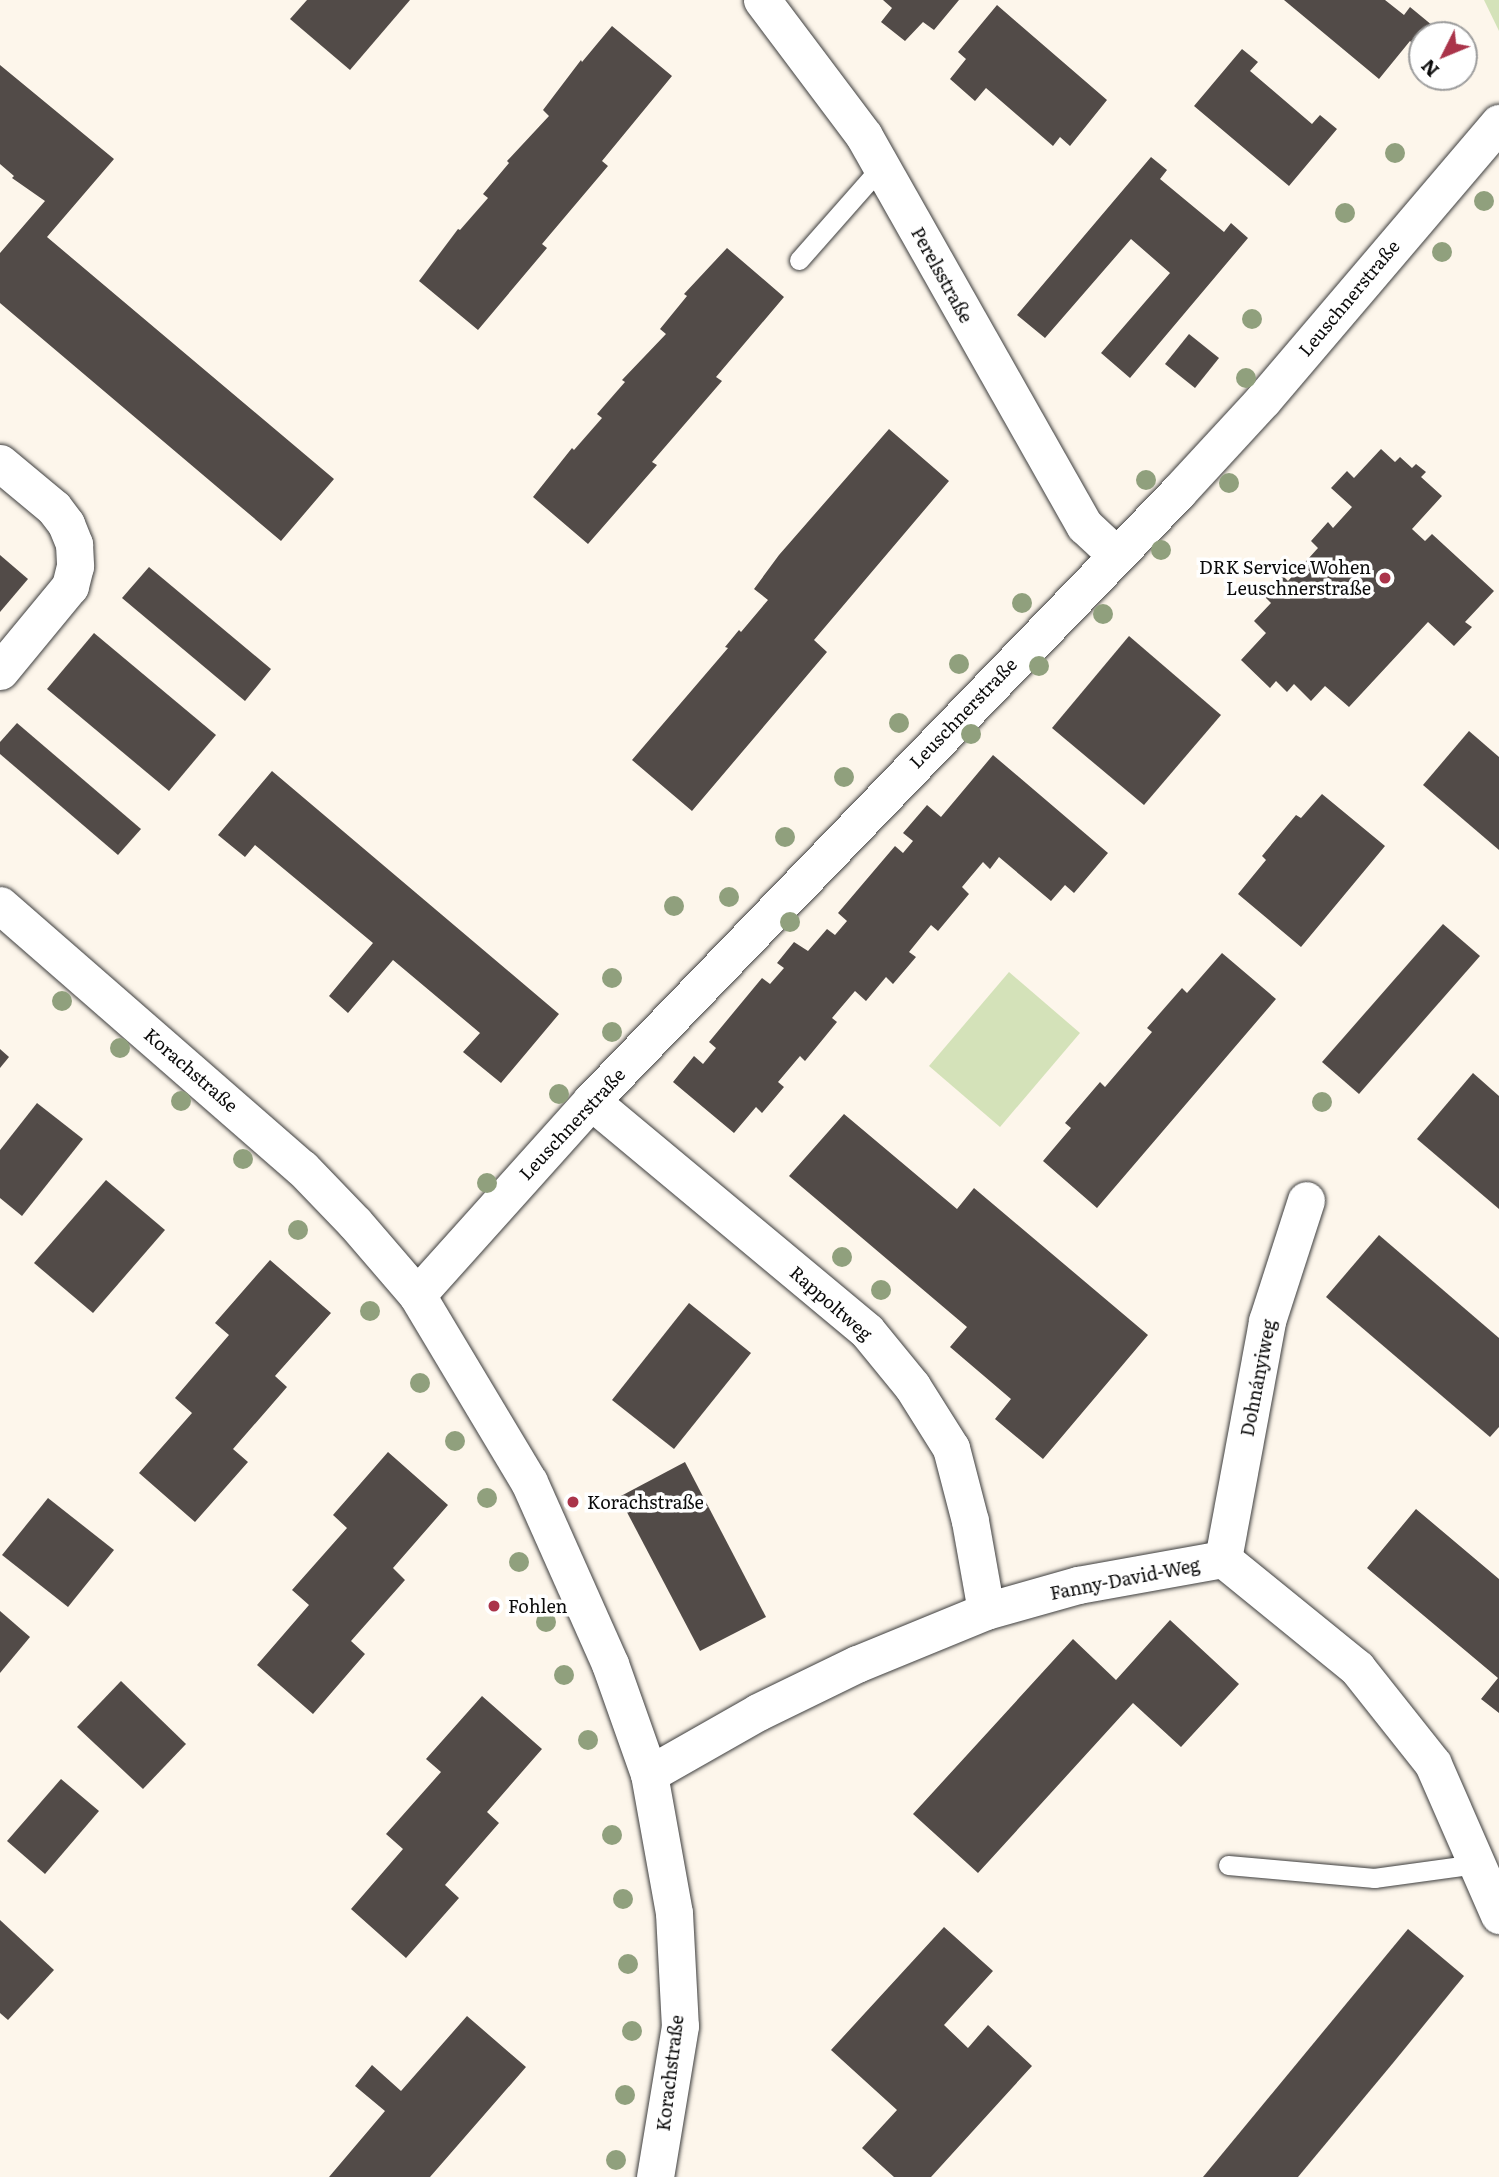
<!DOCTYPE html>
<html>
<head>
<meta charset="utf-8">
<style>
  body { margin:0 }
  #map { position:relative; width:1499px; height:2177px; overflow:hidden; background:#fdf6eb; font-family:Literata,serif }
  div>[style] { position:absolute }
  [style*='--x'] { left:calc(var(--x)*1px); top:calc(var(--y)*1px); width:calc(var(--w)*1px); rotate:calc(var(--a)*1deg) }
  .green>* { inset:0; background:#d4e2b9 }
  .building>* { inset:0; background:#524b48 }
  .roads { filter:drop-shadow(0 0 2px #3e3e3e) drop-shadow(0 0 2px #3e3e3e) }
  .lane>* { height:19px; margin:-9.5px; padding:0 9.5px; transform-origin:9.5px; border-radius:9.5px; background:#fff }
  .street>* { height:37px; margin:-18.5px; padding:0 18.5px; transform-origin:18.5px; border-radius:18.5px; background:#fff }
  .trees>* { width:20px; height:20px; margin:-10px; border-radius:50%; background:#90a07d }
  .dots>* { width:19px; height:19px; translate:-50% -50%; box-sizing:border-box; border:4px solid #fff; border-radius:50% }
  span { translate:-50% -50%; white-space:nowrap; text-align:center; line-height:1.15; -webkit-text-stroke:7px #fff; paint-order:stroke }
  .street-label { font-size:18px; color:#0b0b0b }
  .poi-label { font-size:18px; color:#0b0b0b }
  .right { translate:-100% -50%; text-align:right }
  .left { translate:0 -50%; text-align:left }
  .north { position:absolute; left:1408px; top:21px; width:70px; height:70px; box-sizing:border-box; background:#fff; border:2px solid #9d9d9d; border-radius:50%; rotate:227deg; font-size:19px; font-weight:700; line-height:28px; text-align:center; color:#0b0b0b }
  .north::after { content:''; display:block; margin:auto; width:24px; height:32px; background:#aa344a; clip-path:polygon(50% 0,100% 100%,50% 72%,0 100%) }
</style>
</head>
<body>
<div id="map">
  <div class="green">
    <div style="clip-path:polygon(1484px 0,1499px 0,1499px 31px)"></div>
    <div style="clip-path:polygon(1009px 972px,1080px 1033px,1000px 1127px,929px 1066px)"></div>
  </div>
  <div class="building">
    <div style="clip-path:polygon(307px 0,410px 0,350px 70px,290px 19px)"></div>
    <div style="clip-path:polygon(883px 0,959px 0,934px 30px,923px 22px,905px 41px,881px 22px,892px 8px)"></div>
    <div style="clip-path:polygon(1284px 0,1385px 0,1404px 15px,1410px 7px,1444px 35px,1422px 35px,1422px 51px,1410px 41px,1379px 79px)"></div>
    <div style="clip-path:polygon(997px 5px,1107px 100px,1070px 146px,1060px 137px,1053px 146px,986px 88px,975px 101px,950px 79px,966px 59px,958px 52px)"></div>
    <div style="clip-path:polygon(612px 26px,672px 76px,602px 161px,608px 166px,542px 244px,547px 248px,478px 330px,419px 281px,458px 229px,460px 230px,488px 198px,483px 194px,509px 163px,507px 161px,549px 116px,543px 110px,581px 60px,582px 62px)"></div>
    <div style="clip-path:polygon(1242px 49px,1258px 62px,1250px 71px,1312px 124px,1320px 115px,1337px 129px,1289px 186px,1194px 106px)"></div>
    <div style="clip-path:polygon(0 65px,114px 159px,47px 237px,334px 479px,281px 541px,0 303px,0 253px,45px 201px,12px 178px,14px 176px,0 164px)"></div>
    <div style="clip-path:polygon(1151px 157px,1167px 170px,1160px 179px,1224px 232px,1231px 223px,1248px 238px,1130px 378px,1101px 353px,1170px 273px,1131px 239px,1045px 338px,1017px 315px)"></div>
    <div style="clip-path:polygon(727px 248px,784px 297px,716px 377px,722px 381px,652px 462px,657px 465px,588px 544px,533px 497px,572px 448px,574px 450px,602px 418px,597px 414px,625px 382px,622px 380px,666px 334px,660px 329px,687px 296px,684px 294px)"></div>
    <div style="clip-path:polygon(1189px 334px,1219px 358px,1195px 388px,1165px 364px)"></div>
    <div style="clip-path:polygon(889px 429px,949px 481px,814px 640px,827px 652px,692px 811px,632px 760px,728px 648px,725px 647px,739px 630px,741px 632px,768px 600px,754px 589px,779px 555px)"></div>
    <div style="clip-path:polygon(1381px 449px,1395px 462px,1400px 457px,1412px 468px,1416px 464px,1426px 472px,1421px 477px,1442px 496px,1412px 529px,1425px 541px,1432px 534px,1494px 591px,1465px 622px,1472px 627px,1454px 646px,1428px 622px,1349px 707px,1325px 686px,1311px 701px,1294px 684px,1287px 692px,1276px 681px,1270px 688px,1241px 660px,1266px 633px,1254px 621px,1271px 603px,1263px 595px,1282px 575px,1288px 581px,1318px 548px,1311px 541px,1328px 522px,1333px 528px,1352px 507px,1331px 488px,1347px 471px,1354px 478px)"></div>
    <div style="clip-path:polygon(0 555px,28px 579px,0 612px)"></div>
    <div style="clip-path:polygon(149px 567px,271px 669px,245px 701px,122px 598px)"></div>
    <div style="clip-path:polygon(94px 633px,216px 735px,169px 791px,47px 689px)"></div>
    <div style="clip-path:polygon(1129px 636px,1221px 715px,1144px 805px,1052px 728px)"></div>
    <div style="clip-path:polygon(17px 723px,141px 829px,118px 855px,0 754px,0 742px)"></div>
    <div style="clip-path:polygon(1469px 731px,1499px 757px,1499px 850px,1423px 785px)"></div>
    <div style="clip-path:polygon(993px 755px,1108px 853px,1074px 893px,1065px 885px,1051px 901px,999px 857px,990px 869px,983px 862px,962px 887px,969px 894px,938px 931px,931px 925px,909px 952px,916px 957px,893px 984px,886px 977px,866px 1001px,855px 991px,832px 1018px,837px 1022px,805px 1061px,800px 1056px,778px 1082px,784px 1087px,762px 1113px,756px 1107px,734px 1133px,673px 1082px,694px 1056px,703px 1064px,716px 1048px,709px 1042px,762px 978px,770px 984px,784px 968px,777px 963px,794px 942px,808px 951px,827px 929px,835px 935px,847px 921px,838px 913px,895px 846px,903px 853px,913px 841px,903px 833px,927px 805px,941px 817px)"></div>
    <div style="clip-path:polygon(272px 771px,559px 1014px,501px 1083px,463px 1052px,480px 1033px,393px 960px,348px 1013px,329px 996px,373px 943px,255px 845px,245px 857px,218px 835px)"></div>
    <div style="clip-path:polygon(1322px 794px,1385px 846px,1301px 947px,1238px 894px,1266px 860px,1262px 856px,1296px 815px,1301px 818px)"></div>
    <div style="clip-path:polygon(1443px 924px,1480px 956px,1359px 1094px,1322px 1062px)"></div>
    <div style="clip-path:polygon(1222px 953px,1276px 999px,1097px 1208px,1043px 1161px,1071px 1128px,1065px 1123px,1100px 1082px,1105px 1087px,1152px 1032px,1147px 1028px,1182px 988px,1187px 993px)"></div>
    <div style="clip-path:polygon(0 1049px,9px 1057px,0 1068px)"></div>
    <div style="clip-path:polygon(1473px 1073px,1499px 1096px,1499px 1209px,1417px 1139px)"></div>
    <div style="clip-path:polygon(37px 1103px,83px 1139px,22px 1216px,0 1198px,0 1150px)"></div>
    <div style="clip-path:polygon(844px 1114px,957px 1209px,974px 1188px,1148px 1335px,1043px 1459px,995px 1419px,1011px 1399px,950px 1347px,967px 1327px,789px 1176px)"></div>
    <div style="clip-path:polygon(106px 1180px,165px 1230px,93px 1313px,34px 1263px)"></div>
    <div style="clip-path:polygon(1379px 1235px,1499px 1338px,1499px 1427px,1490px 1437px,1326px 1297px)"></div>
    <div style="clip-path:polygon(270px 1260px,331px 1313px,275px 1376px,287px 1387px,233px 1449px,248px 1462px,195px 1522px,139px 1473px,192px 1413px,175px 1398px,229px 1335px,215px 1323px)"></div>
    <div style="clip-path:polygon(689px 1303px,751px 1353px,674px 1449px,612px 1400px)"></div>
    <div style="clip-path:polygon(388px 1452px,448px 1505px,393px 1568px,405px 1580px,351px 1641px,365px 1654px,313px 1714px,257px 1665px,309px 1605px,292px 1590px,347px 1528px,333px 1515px)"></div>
    <div style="clip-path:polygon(685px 1462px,766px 1617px,700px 1651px,619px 1497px)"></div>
    <div style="clip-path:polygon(48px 1498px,114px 1550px,68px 1607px,2px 1555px)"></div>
    <div style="clip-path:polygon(1416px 1509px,1499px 1579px,1499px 1713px,1481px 1699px,1498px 1678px,1367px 1568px)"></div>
    <div style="clip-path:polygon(0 1611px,30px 1637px,0 1673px)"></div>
    <div style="clip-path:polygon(1170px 1620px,1239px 1684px,1181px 1747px,1133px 1703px,978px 1873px,913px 1814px,1073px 1639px,1116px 1680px)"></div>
    <div style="clip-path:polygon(121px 1681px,186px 1744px,143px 1789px,77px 1727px)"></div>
    <div style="clip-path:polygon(482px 1696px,542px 1749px,487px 1812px,499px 1823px,445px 1885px,459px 1898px,406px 1958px,351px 1909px,403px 1849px,386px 1834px,441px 1772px,426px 1759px)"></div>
    <div style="clip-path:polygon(61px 1779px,99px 1811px,45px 1874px,7px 1841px)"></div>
    <div style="clip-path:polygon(0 1920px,54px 1970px,8px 2020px,0 2013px)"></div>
    <div style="clip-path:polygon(944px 1927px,993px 1971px,944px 2025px,968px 2048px,988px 2025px,1032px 2066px,931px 2177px,894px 2177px,862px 2148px,897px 2110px,831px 2050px)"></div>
    <div style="clip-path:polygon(1408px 1929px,1464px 1976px,1393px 2063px,1298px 2177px,1203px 2177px)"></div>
    <div style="clip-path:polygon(467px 2016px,526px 2067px,430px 2177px,329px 2177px,385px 2111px,355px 2086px,372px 2065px,401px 2091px)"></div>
  </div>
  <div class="roads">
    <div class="lane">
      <div style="--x:799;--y:260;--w:124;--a:-48.6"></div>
      <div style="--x:1228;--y:1865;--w:147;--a:5.1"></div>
      <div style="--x:1374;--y:1878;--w:103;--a:-7.8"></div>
    </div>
    <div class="street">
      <div style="--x:762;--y:0;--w:170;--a:53.1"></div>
      <div style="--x:864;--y:136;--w:448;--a:60.5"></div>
      <div style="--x:1085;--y:526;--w:41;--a:43"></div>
      <div style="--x:0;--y:463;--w:70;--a:39.8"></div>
      <div style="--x:54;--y:508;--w:20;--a:53"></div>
      <div style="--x:66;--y:524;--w:22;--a:68"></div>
      <div style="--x:74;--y:544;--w:22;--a:87"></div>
      <div style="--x:75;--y:566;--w:21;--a:104"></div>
      <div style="--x:70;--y:586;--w:110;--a:129.5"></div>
      <div style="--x:0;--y:905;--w:400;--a:41.1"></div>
      <div style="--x:302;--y:1168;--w:76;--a:46.1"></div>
      <div style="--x:355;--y:1223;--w:95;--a:49.3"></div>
      <div style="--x:417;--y:1295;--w:218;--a:59.1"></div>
      <div style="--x:529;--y:1482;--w:199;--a:66"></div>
      <div style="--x:610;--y:1664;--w:117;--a:70.5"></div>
      <div style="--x:649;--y:1774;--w:141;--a:79.8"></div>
      <div style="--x:674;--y:1913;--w:113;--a:87"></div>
      <div style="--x:680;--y:2026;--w:153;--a:99.4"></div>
      <div style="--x:591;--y:1101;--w:359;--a:39.8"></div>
      <div style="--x:867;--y:1331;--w:71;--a:50.7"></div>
      <div style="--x:912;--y:1386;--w:73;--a:57.8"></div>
      <div style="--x:951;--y:1448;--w:75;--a:75.4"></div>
      <div style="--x:970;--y:1521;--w:91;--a:79.9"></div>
      <div style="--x:417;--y:1295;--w:261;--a:-48.1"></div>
      <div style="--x:591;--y:1101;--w:846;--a:-46.05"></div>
      <div style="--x:1178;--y:492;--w:125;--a:-47.3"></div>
      <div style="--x:1263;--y:400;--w:364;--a:-49.6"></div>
      <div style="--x:1223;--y:1559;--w:242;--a:-79.5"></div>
      <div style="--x:1267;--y:1321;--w:127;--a:-72.1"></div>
      <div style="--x:649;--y:1774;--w:125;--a:-29.6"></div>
      <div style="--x:758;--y:1712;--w:110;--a:-25.9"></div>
      <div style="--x:857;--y:1664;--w:139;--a:-22.3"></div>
      <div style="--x:986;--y:1611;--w:96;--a:-15.8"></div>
      <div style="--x:1078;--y:1585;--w:147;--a:-10.2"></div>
      <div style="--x:1223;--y:1559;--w:173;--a:39.1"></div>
      <div style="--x:1357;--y:1668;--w:122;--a:51.6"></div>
      <div style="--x:1433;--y:1764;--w:165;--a:66.4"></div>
    </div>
  </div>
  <div class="trees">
    <div style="left:1395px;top:153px"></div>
    <div style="left:1484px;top:201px"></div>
    <div style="left:1345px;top:213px"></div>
    <div style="left:1442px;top:252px"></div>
    <div style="left:1252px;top:319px"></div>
    <div style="left:1246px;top:378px"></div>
    <div style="left:1146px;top:480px"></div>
    <div style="left:1229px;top:483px"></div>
    <div style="left:1161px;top:550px"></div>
    <div style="left:1022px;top:603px"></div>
    <div style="left:1103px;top:614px"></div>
    <div style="left:959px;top:664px"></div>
    <div style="left:1039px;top:666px"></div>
    <div style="left:899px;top:723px"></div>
    <div style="left:971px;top:734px"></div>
    <div style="left:844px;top:777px"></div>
    <div style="left:785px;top:837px"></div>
    <div style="left:729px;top:897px"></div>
    <div style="left:674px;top:906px"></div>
    <div style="left:790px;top:922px"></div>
    <div style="left:612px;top:978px"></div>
    <div style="left:62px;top:1001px"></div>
    <div style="left:612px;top:1032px"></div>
    <div style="left:120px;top:1048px"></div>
    <div style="left:559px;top:1094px"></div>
    <div style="left:181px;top:1101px"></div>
    <div style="left:1322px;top:1102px"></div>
    <div style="left:243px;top:1159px"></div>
    <div style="left:487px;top:1183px"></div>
    <div style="left:298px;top:1230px"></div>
    <div style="left:842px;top:1257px"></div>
    <div style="left:881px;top:1290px"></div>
    <div style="left:370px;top:1311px"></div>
    <div style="left:420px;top:1383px"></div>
    <div style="left:455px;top:1441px"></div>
    <div style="left:487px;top:1498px"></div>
    <div style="left:519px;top:1562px"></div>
    <div style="left:546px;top:1622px"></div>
    <div style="left:564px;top:1675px"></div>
    <div style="left:588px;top:1740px"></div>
    <div style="left:612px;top:1835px"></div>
    <div style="left:623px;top:1899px"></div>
    <div style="left:628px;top:1964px"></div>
    <div style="left:632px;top:2031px"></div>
    <div style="left:625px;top:2095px"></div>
    <div style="left:616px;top:2160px"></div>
  </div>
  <div class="dots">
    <div style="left:1385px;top:578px;background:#aa344a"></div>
    <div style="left:573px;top:1502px;background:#aa344a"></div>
    <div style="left:494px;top:1606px;background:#aa344a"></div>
  </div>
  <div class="street-label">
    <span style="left:942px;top:275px;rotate:61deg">Perelsstraße</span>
    <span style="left:1349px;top:298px;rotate:-50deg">Leuschnerstraße</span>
    <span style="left:963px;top:713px;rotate:-46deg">Leuschnerstraße</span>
    <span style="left:191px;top:1070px;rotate:41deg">Korachstraße</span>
    <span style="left:572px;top:1124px;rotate:-47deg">Leuschnerstraße</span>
    <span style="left:831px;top:1303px;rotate:41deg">Rappoltweg</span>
    <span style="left:1258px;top:1378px;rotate:-79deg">Dohnányiweg</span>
    <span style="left:1125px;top:1579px;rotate:-11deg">Fanny-David-Weg</span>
    <span style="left:670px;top:2073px;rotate:-83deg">Korachstraße</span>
  </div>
  <div class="poi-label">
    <span class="right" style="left:1371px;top:578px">DRK Service Wohen<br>Leuschnerstraße</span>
    <span class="left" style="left:587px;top:1502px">Korachstraße</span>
    <span class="left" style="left:508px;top:1606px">Fohlen</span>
  </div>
  <div class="north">N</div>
</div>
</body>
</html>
